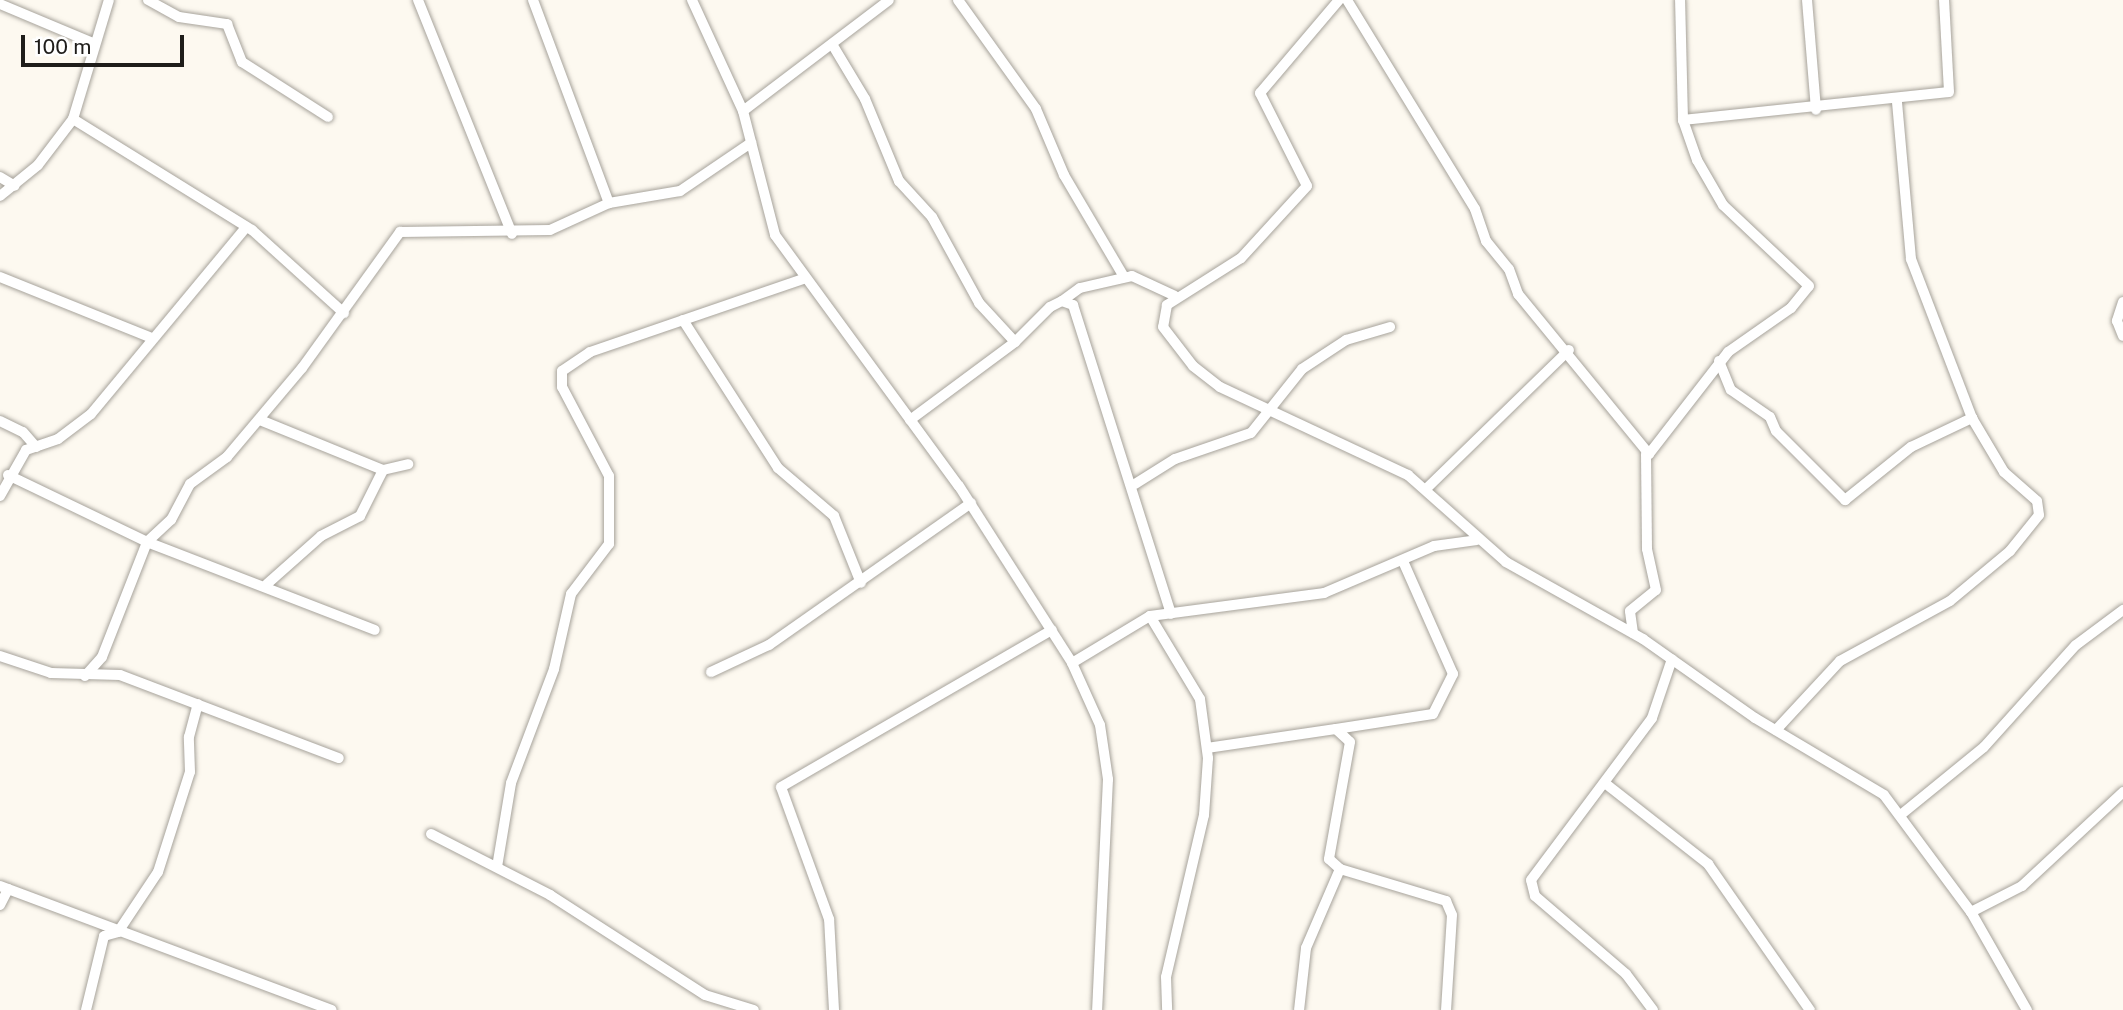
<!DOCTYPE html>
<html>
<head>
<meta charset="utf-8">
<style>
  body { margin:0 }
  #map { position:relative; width:2123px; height:1010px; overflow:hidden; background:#fdf9f0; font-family:"Public Sans",sans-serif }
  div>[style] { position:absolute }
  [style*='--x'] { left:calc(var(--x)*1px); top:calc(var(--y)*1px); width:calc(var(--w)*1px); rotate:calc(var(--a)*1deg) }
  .roads { filter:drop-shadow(0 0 2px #a7a39b) drop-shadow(0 0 2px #a7a39b) }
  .minor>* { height:10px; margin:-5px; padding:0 5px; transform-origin:5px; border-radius:5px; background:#fff }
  span { translate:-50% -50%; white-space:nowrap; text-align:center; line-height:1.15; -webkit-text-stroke:5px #fff; paint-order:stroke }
  .scale { position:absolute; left:21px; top:35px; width:163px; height:32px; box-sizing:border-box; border:4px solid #1f1d1a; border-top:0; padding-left:9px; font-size:21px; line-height:24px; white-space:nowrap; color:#1f1d1a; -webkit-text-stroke:5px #fff; paint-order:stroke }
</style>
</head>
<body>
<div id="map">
  <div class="roads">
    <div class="minor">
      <div style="--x:148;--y:0;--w:35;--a:29"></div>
      <div style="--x:179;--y:17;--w:49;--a:8.3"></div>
      <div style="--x:227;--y:24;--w:41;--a:68.5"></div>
      <div style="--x:242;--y:62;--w:102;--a:32.6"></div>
      <div style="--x:418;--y:0;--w:252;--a:68.1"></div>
      <div style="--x:533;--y:0;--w:217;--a:69.5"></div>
      <div style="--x:692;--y:0;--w:122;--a:65.3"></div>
      <div style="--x:743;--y:111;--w:128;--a:75.5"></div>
      <div style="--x:775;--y:235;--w:311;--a:53.8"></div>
      <div style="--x:959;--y:486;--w:210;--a:57.4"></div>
      <div style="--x:1072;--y:663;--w:68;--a:65.7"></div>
      <div style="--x:1100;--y:725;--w:55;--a:81.6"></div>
      <div style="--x:1108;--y:779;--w:231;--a:92.7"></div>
      <div style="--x:958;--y:0;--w:134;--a:54.4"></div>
      <div style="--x:1036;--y:109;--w:72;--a:67"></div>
      <div style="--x:1064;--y:175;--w:118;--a:59.5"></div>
      <div style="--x:1339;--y:0;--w:122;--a:130.3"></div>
      <div style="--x:1260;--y:93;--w:104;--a:63.2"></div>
      <div style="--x:1307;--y:186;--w:98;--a:132.5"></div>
      <div style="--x:1241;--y:258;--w:88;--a:147.6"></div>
      <div style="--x:1167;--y:305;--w:22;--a:100"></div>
      <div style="--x:1163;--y:327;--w:49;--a:52.4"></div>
      <div style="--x:1193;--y:366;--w:34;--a:38"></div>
      <div style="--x:1220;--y:387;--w:208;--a:25.1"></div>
      <div style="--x:1408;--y:475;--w:131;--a:41.6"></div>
      <div style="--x:1506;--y:562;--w:157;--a:29.3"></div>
      <div style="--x:1643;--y:639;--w:137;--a:35.2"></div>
      <div style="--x:1755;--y:718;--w:150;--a:30.8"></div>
      <div style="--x:1884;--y:795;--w:146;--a:53.4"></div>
      <div style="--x:1971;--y:912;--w:113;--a:60.3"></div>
      <div style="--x:1347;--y:0;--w:245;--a:58.5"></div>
      <div style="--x:1475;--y:209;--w:34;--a:71"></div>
      <div style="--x:1486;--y:241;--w:36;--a:51"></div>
      <div style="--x:1509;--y:269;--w:27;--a:70"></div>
      <div style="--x:1518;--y:294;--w:207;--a:50.7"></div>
      <div style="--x:1649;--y:454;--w:129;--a:-52.2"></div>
      <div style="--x:1728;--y:352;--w:77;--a:-34.9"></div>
      <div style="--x:1791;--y:308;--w:28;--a:-51"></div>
      <div style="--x:1809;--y:286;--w:118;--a:-136.7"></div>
      <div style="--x:1723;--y:205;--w:52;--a:-120"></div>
      <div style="--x:1697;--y:160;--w:42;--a:-109.3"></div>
      <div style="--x:1683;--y:120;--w:120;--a:-91.4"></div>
      <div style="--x:1807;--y:0;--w:110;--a:85.3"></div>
      <div style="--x:0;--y:4;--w:103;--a:22.8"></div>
      <div style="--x:832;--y:44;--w:64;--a:59"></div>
      <div style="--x:865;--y:99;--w:89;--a:67.5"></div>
      <div style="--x:899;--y:181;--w:49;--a:47.5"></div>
      <div style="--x:932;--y:217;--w:98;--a:61.3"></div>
      <div style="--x:979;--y:303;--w:53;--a:47.3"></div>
      <div style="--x:743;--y:111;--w:183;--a:-37.2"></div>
      <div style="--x:73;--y:119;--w:211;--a:31.8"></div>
      <div style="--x:252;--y:230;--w:124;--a:42.1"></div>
      <div style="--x:1683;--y:120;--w:267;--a:-6"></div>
      <div style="--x:1949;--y:92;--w:92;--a:-93.1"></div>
      <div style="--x:0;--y:177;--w:17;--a:31"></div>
      <div style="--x:0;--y:196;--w:49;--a:-39.2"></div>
      <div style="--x:38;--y:165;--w:58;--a:-52.7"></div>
      <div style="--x:73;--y:119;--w:124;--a:-73.2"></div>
      <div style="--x:0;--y:277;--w:161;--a:21.9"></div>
      <div style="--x:1062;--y:301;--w:22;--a:-36"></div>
      <div style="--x:1080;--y:288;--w:53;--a:-13"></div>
      <div style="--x:1132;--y:276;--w:47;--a:24.9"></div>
      <div style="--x:2123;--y:302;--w:20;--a:108"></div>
      <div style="--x:2117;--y:321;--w:16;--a:68"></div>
      <div style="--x:683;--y:320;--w:176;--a:57.3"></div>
      <div style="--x:778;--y:468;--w:74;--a:40.6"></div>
      <div style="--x:834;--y:516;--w:72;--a:68.1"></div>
      <div style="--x:1719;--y:361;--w:31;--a:68"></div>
      <div style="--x:1731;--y:390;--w:47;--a:34.7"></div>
      <div style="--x:1770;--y:417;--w:15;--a:67"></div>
      <div style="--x:1776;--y:431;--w:98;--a:45"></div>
      <div style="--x:1845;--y:500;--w:85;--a:-38.8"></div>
      <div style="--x:1911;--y:447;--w:68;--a:-25.4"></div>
      <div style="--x:260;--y:420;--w:133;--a:22.1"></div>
      <div style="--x:383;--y:470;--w:26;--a:-13"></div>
      <div style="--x:910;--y:420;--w:131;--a:-36.6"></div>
      <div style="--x:1015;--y:342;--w:49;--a:-45"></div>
      <div style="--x:1050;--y:307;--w:13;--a:-27"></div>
      <div style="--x:1062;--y:301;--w:12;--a:20"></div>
      <div style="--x:1073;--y:305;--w:324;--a:72.4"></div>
      <div style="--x:0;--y:421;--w:25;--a:26"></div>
      <div style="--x:23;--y:432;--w:20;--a:49"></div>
      <div style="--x:8;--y:475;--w:154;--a:25.7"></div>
      <div style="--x:147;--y:542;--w:244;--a:21.1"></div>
      <div style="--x:1135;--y:484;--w:47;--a:-32"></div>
      <div style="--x:1175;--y:459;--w:80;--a:-18.9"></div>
      <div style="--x:1251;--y:433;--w:82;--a:-51.4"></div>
      <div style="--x:1302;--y:369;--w:53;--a:-33.4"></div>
      <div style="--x:1346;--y:340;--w:46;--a:-16.5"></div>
      <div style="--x:1427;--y:488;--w:198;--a:-44.2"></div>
      <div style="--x:0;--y:496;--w:53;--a:-60.5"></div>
      <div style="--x:26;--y:450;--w:34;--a:-19"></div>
      <div style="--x:58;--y:439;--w:41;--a:-37.1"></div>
      <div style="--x:91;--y:414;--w:243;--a:-50.3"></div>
      <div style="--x:267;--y:584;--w:72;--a:-41.6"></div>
      <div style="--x:321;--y:536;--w:44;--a:-27.1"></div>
      <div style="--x:360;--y:516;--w:51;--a:-63.4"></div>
      <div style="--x:1150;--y:616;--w:97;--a:58.9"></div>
      <div style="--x:1200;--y:699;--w:60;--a:82.3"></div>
      <div style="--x:1208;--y:758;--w:57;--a:94"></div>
      <div style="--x:1204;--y:815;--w:166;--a:103.2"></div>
      <div style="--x:1166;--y:977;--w:33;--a:88"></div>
      <div style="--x:1633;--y:633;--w:22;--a:-98"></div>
      <div style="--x:1630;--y:611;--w:33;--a:-39"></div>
      <div style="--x:1656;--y:590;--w:42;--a:-102.4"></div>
      <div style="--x:1647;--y:549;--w:95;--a:-90.6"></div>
      <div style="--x:0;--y:656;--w:54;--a:18.4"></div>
      <div style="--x:51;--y:673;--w:69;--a:1.7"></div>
      <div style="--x:120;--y:675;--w:234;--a:20.8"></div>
      <div style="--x:1072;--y:663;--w:91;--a:-31.1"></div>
      <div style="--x:1150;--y:616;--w:176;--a:-7.5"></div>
      <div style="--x:1324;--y:593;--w:120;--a:-23.1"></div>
      <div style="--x:1434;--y:546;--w:43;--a:-7.9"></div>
      <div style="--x:711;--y:672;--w:64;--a:-25"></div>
      <div style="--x:769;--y:645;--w:247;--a:-35.1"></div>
      <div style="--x:85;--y:676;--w:25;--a:-48"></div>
      <div style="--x:102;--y:657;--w:123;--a:-68.6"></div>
      <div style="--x:147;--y:542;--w:33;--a:-43"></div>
      <div style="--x:171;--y:520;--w:41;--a:-62.2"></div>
      <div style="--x:190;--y:484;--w:46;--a:-36.1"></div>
      <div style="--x:227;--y:457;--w:116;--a:-49.9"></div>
      <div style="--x:302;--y:368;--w:168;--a:-54.2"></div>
      <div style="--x:400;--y:232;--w:150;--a:-0.8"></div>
      <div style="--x:550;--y:230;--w:65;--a:-24.6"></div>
      <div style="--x:609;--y:203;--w:72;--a:-9.6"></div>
      <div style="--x:680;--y:191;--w:86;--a:-34.1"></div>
      <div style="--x:1336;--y:729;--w:98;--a:-8.8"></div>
      <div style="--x:1433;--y:714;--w:45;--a:-63.4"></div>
      <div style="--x:1453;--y:674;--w:124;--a:-113.9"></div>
      <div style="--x:1776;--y:730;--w:94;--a:-47.2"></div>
      <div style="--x:1840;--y:661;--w:125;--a:-28.6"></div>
      <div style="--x:1950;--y:601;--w:78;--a:-39.8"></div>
      <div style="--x:2010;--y:551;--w:46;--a:-51.1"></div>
      <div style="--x:2039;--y:515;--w:14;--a:-98"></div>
      <div style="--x:2037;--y:501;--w:44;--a:-138.7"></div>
      <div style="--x:2004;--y:472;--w:63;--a:-120.7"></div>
      <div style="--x:1972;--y:418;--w:170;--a:-111"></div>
      <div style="--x:1911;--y:259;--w:158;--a:-95.1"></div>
      <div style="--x:1207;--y:748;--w:130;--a:-8.4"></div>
      <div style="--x:1336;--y:729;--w:19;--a:43"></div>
      <div style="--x:1350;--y:742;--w:119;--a:100.2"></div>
      <div style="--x:1329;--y:859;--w:15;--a:42"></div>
      <div style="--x:1340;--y:869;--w:86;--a:113.3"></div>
      <div style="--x:1306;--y:948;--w:62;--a:96.4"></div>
      <div style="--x:1606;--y:784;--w:130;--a:38.1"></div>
      <div style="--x:1708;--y:864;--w:178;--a:55.1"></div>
      <div style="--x:1903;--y:813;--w:104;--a:-39.2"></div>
      <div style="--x:1984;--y:747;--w:137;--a:-48"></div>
      <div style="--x:2076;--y:645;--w:59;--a:-36.7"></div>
      <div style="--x:431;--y:834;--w:134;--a:27.1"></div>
      <div style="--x:550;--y:895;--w:184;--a:32.8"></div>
      <div style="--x:705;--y:995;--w:51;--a:17"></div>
      <div style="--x:497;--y:867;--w:85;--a:-80.5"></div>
      <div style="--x:511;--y:783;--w:122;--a:-69.3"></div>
      <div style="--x:554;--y:669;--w:77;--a:-77.2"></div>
      <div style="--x:571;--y:594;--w:63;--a:-52.8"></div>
      <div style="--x:609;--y:544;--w:68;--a:-90"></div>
      <div style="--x:609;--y:476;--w:101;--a:-117.8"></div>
      <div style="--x:562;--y:387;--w:16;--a:-90"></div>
      <div style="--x:562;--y:371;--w:34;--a:-34"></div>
      <div style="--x:590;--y:352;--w:228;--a:-18.9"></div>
      <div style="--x:1340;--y:869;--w:111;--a:16.8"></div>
      <div style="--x:1446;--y:901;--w:15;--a:67"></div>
      <div style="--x:1452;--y:915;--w:95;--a:93.6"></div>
      <div style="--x:0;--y:886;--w:354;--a:20.5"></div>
      <div style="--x:0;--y:905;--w:18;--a:-63"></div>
      <div style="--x:1971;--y:912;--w:57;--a:-27"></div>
      <div style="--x:2022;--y:886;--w:138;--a:-42.9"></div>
      <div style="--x:86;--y:1010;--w:76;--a:-76.3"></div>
      <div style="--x:104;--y:936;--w:15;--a:-16"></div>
      <div style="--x:118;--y:932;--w:72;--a:-56.3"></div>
      <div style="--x:158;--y:872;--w:105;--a:-72.3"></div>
      <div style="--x:190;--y:772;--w:35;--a:-92"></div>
      <div style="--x:189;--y:737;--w:34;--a:-75"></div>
      <div style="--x:834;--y:1010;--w:91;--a:-93.1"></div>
      <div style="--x:829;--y:919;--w:140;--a:-110"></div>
      <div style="--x:781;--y:787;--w:313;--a:-30.1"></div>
      <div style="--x:1653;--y:1010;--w:45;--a:-126.9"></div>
      <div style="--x:1626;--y:974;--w:120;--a:-139.4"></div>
      <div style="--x:1535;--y:896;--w:16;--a:-104"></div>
      <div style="--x:1531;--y:880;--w:202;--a:-53.2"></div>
      <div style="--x:1652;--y:718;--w:62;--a:-71.3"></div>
    </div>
  </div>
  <div class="scale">100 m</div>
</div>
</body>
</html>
